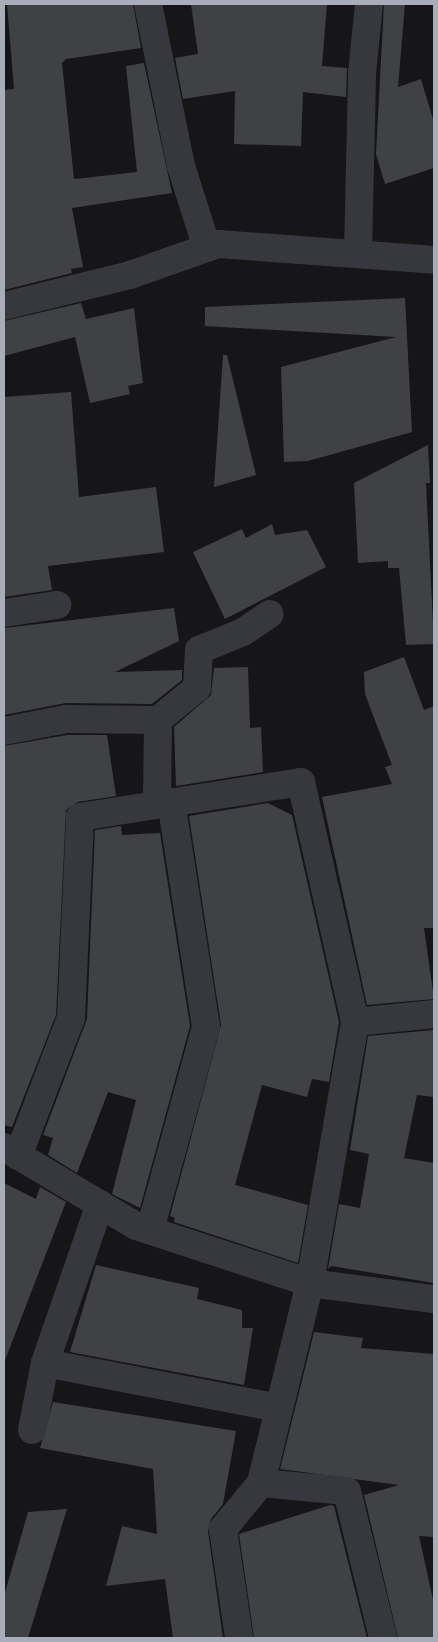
<!DOCTYPE html>
<html>
<head>
<meta charset="utf-8">
<style>
  body { margin:0 }
  #map { position:relative; width:438px; height:1642px; overflow:hidden; background:#161618; font-family:"Sofia Sans Condensed",sans-serif }
  div>[style] { position:absolute }
  [style*='--x'] { left:calc(var(--x)*1px); top:calc(var(--y)*1px); width:calc(var(--w)*1px); rotate:calc(var(--a)*1deg) }
  .building>* { inset:0; background:#404145 }
  .path>* { height:3px; margin-top:-1.5px; transform-origin:0; background:repeating-linear-gradient(90deg,#3d3f44 0 2.5px,transparent 0 6.5px) }
  .minor>* { height:28px; margin:-14px; padding:0 14px; transform-origin:14px; border-radius:14px; background:#37383d }
  span { translate:-50% -50%; white-space:nowrap; text-align:center; line-height:1.15; -webkit-text-stroke:5px #111113; paint-order:stroke }
  .frame { position:absolute; inset:0; border:5px solid #a8adb8; pointer-events:none }
</style>
</head>
<body>
<div id="map">
  <div class="building">
    <div style="clip-path:polygon(7px 4px,133px 4px,141px 48px,66px 59px,62px 63px,74px 179px,137px 172px,126px 66px,144px 63px,172px 193px,72px 208px,83px 267px,71px 269px,72px 273px,4px 290px,4px 90px,14px 89px)"></div>
    <div style="clip-path:polygon(191px 4px,327px 4px,322px 66px,347px 68px,346px 97px,303px 92px,301px 146px,234px 144px,235px 91px,183px 99px,175px 58px,198px 54px)"></div>
    <div style="clip-path:polygon(384px 4px,405px 4px,398px 87px,421px 79px,434px 123px,434px 168px,385px 184px,376px 154px)"></div>
    <div style="clip-path:polygon(405px 298px,412px 432px,308px 461px,284px 462px,281px 367px,396px 337px,205px 326px,205px 307px)"></div>
    <div style="clip-path:polygon(81px 303px,86px 319px,134px 308px,143px 383px,128px 386px,130px 394px,90px 403px,75px 337px,4px 356px,4px 321px)"></div>
    <div style="clip-path:polygon(223px 355px,227px 355px,256px 475px,214px 487px)"></div>
    <div style="clip-path:polygon(71px 392px,79px 497px,156px 487px,164px 552px,48px 566px,52px 590px,4px 597px,4px 397px)"></div>
    <div style="clip-path:polygon(428px 445px,430px 483px,426px 483px,434px 644px,406px 645px,399px 568px,388px 568px,388px 561px,358px 563px,354px 483px)"></div>
    <div style="clip-path:polygon(272px 524px,275px 535px,307px 530px,326px 567px,225px 619px,193px 552px,242px 529px,246px 538px)"></div>
    <div style="clip-path:polygon(174px 608px,179px 641px,115px 672px,182px 670px,182px 680px,152px 704px,66px 703px,4px 715px,4px 628px)"></div>
    <div style="clip-path:polygon(404px 657px,424px 710px,434px 706px,434px 928px,424px 928px,434px 999px,367px 1005px,322px 797px,392px 784px,385px 767px,392px 765px,365px 694px,364px 672px)"></div>
    <div style="clip-path:polygon(248px 667px,250px 728px,261px 727px,263px 772px,176px 786px,174px 727px,211px 695px,214px 668px)"></div>
    <div style="clip-path:polygon(67px 735px,107px 735px,116px 796px,78px 802px,66px 810px,56px 1015px,12px 1127px,4px 1125px,4px 746px)"></div>
    <div style="clip-path:polygon(268px 803px,292px 815px,339px 1022px,329px 1082px,312px 1079px,307px 1097px,262px 1085px,235px 1185px,308px 1205px,298px 1263px,174px 1222px,175px 1218px,170px 1216px,221px 1025px,189px 816px)"></div>
    <div style="clip-path:polygon(121px 826px,122px 835px,160px 833px,190px 1026px,140px 1208px,112px 1194px,136px 1100px,108px 1092px,77px 1173px,48px 1155px,53px 1138px,43px 1135px,87px 1019px,95px 830px)"></div>
    <div style="clip-path:polygon(434px 1030px,434px 1097px,417px 1095px,404px 1158px,434px 1163px,434px 1283px,331px 1266px,328px 1269px,339px 1204px,360px 1208px,369px 1154px,350px 1150px,368px 1036px)"></div>
    <div style="clip-path:polygon(4px 1183px,36px 1199px,40px 1187px,66px 1202px,5px 1360px)"></div>
    <div style="clip-path:polygon(96px 1265px,199px 1288px,197px 1299px,242px 1310px,242px 1328px,253px 1328px,244px 1385px,70px 1352px)"></div>
    <div style="clip-path:polygon(314px 1332px,363px 1338px,361px 1348px,434px 1354px,434px 1537px,419px 1536px,434px 1604px,434px 1638px,398px 1638px,364px 1495px,399px 1485px,280px 1469px)"></div>
    <div style="clip-path:polygon(53px 1402px,236px 1431px,223px 1504px,211px 1519px,208px 1531px,223px 1638px,173px 1638px,165px 1579px,106px 1586px,122px 1526px,157px 1534px,153px 1469px,40px 1448px)"></div>
    <div style="clip-path:polygon(330px 1505px,334px 1506px,367px 1638px,254px 1638px,239px 1534px)"></div>
    <div style="clip-path:polygon(67px 1509px,28px 1638px,4px 1638px,4px 1596px,28px 1512px)"></div>
  </div>
  <div class="path">
    <div style="--x:4;--y:871;--w:44;--a:-7.8"></div>
  </div>
  <div class="minor">
    <div style="--x:148;--y:4;--w:165;--a:78.5"></div>
    <div style="--x:181;--y:166;--w:86;--a:72.4"></div>
    <div style="--x:358;--y:254;--w:181;--a:-88.7"></div>
    <div style="--x:362;--y:73;--w:69;--a:-84.2"></div>
    <div style="--x:4;--y:306;--w:130;--a:-13.8"></div>
    <div style="--x:130;--y:275;--w:93;--a:-19.4"></div>
    <div style="--x:218;--y:244;--w:217;--a:4.2"></div>
    <div style="--x:4;--y:613;--w:54;--a:-8.6"></div>
    <div style="--x:158;--y:720;--w:50;--a:-39.4"></div>
    <div style="--x:197;--y:688;--w:38;--a:-87"></div>
    <div style="--x:199;--y:650;--w:48;--a:-22.2"></div>
    <div style="--x:243;--y:632;--w:32;--a:-34"></div>
    <div style="--x:4;--y:731;--w:63;--a:-11"></div>
    <div style="--x:66;--y:719;--w:92;--a:0.6"></div>
    <div style="--x:158;--y:720;--w:84;--a:90.7"></div>
    <div style="--x:355;--y:1022;--w:79;--a:-5.8"></div>
    <div style="--x:4;--y:1147;--w:154;--a:30.9"></div>
    <div style="--x:136;--y:1226;--w:183;--a:18.1"></div>
    <div style="--x:310;--y:1283;--w:125;--a:7.4"></div>
    <div style="--x:18;--y:1156;--w:148;--a:-69"></div>
    <div style="--x:71;--y:1018;--w:201;--a:-87.4"></div>
    <div style="--x:80;--y:817;--w:224;--a:-9"></div>
    <div style="--x:301;--y:782;--w:246;--a:77.3"></div>
    <div style="--x:355;--y:1022;--w:265;--a:99.8"></div>
    <div style="--x:310;--y:1283;--w:206;--a:103.8"></div>
    <div style="--x:261;--y:1483;--w:60;--a:129.6"></div>
    <div style="--x:223;--y:1529;--w:110;--a:81.6"></div>
    <div style="--x:100;--y:1204;--w:168;--a:109.1"></div>
    <div style="--x:45;--y:1363;--w:237;--a:10.9"></div>
    <div style="--x:150;--y:1230;--w:211;--a:-74.6"></div>
    <div style="--x:206;--y:1027;--w:228;--a:-98.8"></div>
    <div style="--x:32;--y:1430;--w:68;--a:-79"></div>
    <div style="--x:261;--y:1483;--w:86;--a:5.3"></div>
    <div style="--x:347;--y:1491;--w:151;--a:76.2"></div>
  </div>
  <div class="frame"></div>
</div>
</body>
</html>
